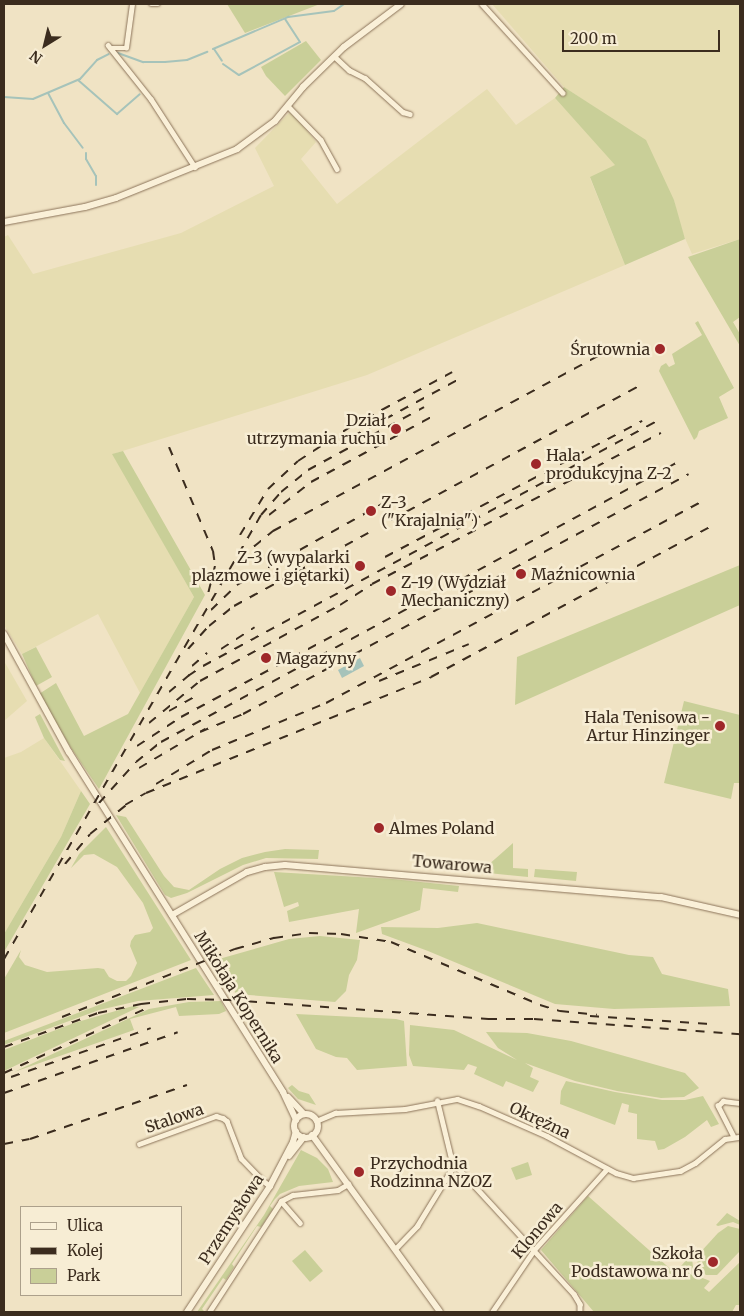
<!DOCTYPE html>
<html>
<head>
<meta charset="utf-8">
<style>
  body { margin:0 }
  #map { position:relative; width:744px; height:1316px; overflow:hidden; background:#f0e3c4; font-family:Merriweather,serif }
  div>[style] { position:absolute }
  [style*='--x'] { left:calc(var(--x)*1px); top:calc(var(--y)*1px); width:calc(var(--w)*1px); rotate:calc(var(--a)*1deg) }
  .farmland>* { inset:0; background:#e6ddb1 }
  .green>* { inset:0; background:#c9cf98 }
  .water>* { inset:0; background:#a6c3ba }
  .stream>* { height:2px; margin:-1px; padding:0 1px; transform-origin:1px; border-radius:1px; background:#a6c3ba }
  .roads { filter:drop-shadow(0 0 1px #8c745a) drop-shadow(0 0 1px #8c745a) }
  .street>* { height:4.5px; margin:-2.25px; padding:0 2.25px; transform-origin:2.25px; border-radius:2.25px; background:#faf0d8 }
  .secondary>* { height:6px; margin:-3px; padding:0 3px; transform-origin:3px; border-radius:3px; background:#faf0d8 }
  .secondary>.ring { margin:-3px; padding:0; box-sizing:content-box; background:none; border:6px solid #faf0d8; border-radius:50% }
  .rail>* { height:2px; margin-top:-1px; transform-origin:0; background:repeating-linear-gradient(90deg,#3b2c1e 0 9px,transparent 0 18px) }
  .dots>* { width:14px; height:14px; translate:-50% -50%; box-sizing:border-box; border:2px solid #f7edd4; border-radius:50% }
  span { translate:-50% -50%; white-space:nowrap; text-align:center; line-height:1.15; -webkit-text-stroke:5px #f7edd4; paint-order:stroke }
  .poi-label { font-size:16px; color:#3b2c1e }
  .right { translate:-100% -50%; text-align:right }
  .left { translate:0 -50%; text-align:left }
  .street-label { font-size:16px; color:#3b2c1e }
  .frame { position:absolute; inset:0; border:5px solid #3b2c1e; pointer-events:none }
  .legend { position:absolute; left:20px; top:1206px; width:162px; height:90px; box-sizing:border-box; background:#f7edd4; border:1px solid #aca08b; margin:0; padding:6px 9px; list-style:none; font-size:15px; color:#3b2c1e }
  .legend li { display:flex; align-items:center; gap:10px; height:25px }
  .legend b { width:25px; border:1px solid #aca08b }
  .north { position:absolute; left:20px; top:20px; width:50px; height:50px; -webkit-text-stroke:4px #f7edd4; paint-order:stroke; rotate:216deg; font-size:14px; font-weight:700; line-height:20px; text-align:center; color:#3b2c1e }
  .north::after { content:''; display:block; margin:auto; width:18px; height:22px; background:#3b2c1e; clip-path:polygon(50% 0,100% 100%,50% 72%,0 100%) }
  .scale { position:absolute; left:562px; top:30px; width:158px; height:22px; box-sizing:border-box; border:2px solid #3b2c1e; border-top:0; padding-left:6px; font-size:15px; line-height:18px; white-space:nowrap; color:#3b2c1e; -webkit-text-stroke:4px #f7edd4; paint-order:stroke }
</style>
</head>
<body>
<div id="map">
  <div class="farmland">
    <div style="clip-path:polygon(492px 4px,740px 4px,740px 239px,692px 254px,680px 227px,674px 200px,599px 110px,564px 87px)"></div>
    <div style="clip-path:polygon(487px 89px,516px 125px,555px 98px,616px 165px,590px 178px,625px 265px,367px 375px,113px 454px,194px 597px,140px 693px,98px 614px,22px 654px,4px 625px,4px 237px,8px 235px,33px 274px,181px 233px,274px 186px,255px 148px,291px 111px,316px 142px,301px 159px,337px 204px)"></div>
    <div style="clip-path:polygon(4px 661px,27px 701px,4px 721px)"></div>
    <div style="clip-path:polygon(44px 738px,81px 791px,61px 837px,4px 934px,4px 758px,21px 752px)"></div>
  </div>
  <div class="green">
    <div style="clip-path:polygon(227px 4px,320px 4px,245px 33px)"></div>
    <div style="clip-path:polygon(306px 41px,321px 60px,285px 96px,266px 76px,261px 67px)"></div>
    <div style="clip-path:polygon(564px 87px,646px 140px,674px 200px,685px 239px,625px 265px,590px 177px,615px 165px,555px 98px)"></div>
    <div style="clip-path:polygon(740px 239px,740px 317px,733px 322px,740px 334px,740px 346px,688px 257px)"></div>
    <div style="clip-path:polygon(698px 321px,734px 388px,719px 397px,728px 418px,699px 431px,697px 437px,694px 440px,659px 371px,661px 366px,666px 363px,669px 367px,675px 364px,672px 354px,702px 335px,695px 323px)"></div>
    <div style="clip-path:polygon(123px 451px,205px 595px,99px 789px,71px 748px,39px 694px,56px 683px,84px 736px,128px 714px,194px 597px,112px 454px)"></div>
    <div style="clip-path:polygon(740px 565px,740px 605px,515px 705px,517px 657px)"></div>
    <div style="clip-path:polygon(36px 647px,52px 677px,36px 686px,22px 654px)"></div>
    <div style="clip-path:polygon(684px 701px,740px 715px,740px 783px,734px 783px,731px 799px,664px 783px)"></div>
    <div style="clip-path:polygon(40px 714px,65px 761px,60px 760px,44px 738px,35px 717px)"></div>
    <div style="clip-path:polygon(81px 791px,90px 804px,4px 952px,4px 934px,61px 837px)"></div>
    <div style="clip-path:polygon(116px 815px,126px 817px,164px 876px,174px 887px,189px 890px,220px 869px,242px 858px,265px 852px,285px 849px,319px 850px,318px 859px,266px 858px,243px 865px,187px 893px,171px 898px,165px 895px)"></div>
    <div style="clip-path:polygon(106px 827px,191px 960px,4px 1033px,4px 979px,21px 950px,19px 957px,25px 965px,47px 972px,98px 968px,104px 969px,109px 977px,117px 981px,126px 981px,131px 976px,137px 963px,130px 946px,131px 941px,135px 935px,150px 932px,153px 928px,143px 903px,117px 867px,94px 854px,84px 855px,71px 868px,79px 854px)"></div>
    <div style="clip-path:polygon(513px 843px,513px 868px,528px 869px,528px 877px,469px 871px,469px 863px,487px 866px)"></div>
    <div style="clip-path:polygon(535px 869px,577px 872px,576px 881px,534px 877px)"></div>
    <div style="clip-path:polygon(274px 872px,392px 879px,459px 886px,458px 892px,423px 888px,420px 910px,356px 933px,359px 909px,289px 922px,287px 911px,299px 906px,298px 902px,284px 907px)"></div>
    <div style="clip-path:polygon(477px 923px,629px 955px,653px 957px,662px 974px,728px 989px,730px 1006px,614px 1009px,555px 1004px,428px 951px,382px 934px,381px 927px,438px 928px)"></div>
    <div style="clip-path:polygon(320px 936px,360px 940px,357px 960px,349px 975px,346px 991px,335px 1002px,236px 994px,219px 959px,289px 939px)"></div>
    <div style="clip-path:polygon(196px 968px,214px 995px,138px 1001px,99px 1010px,4px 1045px,4px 1041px)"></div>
    <div style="clip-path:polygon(221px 1001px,226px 1011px,219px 1014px,179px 1016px,176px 1007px,130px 1019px,134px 1030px,14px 1072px,149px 1009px,189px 1002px)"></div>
    <div style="clip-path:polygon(133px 1006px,139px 1007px,4px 1071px,4px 1050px,74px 1023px)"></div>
    <div style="clip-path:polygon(296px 1014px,396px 1019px,404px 1021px,407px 1066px,357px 1070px,347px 1058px,336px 1057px,316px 1049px)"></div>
    <div style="clip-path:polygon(410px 1025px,454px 1030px,517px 1060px,498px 1048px,486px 1032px,527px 1033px,571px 1041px,685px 1073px,699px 1088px,684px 1097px,661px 1098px,617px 1091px,575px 1081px,525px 1063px,533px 1068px,530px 1077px,539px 1081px,533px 1092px,506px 1081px,503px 1087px,474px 1074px,477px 1067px,468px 1064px,464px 1070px,413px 1066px,409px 1055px)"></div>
    <div style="clip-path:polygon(566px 1081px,615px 1092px,662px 1100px,685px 1100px,703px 1096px,719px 1124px,711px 1127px,707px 1120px,685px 1137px,664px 1149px,658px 1150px,655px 1141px,637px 1139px,637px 1114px,628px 1112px,629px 1105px,622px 1103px,615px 1125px,560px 1104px,561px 1091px)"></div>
    <div style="clip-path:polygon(292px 1085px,299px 1091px,309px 1094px,316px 1105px,298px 1099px,288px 1088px)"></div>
    <div style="clip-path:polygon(301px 1150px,317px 1158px,328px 1169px,333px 1182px,299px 1186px,280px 1194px,275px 1199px,270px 1206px,273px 1209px,261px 1227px,257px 1226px,232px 1264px,234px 1267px,226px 1280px,223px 1278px,202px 1309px,205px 1312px,197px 1312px,264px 1215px)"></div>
    <div style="clip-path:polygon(528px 1162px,532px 1175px,516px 1180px,511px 1168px)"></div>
    <div style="clip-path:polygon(588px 1196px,675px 1273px,695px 1250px,692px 1258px,693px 1267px,700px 1277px,710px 1281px,704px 1288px,709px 1292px,740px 1262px,740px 1305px,736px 1305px,732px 1312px,594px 1312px,541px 1250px)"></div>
    <div style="clip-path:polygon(727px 1213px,740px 1221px,740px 1225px,733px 1222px,718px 1226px,716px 1225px)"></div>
    <div style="clip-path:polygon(728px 1226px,740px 1229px,740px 1251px,717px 1275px,706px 1275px,698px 1268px,697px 1256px,718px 1233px)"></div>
    <div style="clip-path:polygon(305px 1250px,323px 1271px,310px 1282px,292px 1261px)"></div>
  </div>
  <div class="water">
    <div style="clip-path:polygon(360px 658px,364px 666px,342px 678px,338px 670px)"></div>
  </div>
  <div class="stream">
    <div style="--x:213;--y:49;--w:82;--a:-23.1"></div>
    <div style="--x:288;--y:17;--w:46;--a:-7.4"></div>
    <div style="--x:334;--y:11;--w:12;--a:-35"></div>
    <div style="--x:214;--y:49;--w:14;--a:56"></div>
    <div style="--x:118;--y:53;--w:27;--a:20"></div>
    <div style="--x:143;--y:62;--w:22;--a:0"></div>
    <div style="--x:165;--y:62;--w:22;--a:-5"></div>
    <div style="--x:187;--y:60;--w:22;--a:-22"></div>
    <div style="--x:223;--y:64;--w:19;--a:35"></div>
    <div style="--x:239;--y:75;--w:69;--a:-28.4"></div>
    <div style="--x:300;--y:42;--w:27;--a:-123"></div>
    <div style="--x:78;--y:80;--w:52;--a:41.1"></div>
    <div style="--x:117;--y:114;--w:30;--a:-41"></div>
    <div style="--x:48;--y:93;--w:34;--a:62"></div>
    <div style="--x:64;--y:123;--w:31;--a:53"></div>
    <div style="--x:4;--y:97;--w:29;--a:4"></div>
    <div style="--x:33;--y:99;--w:51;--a:-23.1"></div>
    <div style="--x:80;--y:79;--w:25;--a:-48"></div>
    <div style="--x:97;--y:60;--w:13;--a:-27"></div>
    <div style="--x:86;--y:153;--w:6;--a:90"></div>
    <div style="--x:86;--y:159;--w:20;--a:60"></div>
    <div style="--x:96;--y:176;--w:9;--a:90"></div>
  </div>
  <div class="roads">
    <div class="street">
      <div style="--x:151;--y:4;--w:7;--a:0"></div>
      <div style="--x:482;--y:4;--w:120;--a:47.7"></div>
      <div style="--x:108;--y:45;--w:69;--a:51.5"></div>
      <div style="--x:151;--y:99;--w:81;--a:57.1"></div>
      <div style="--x:110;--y:48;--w:16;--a:0"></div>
      <div style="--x:126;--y:48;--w:44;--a:-82.2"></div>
      <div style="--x:334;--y:56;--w:21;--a:43"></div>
      <div style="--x:349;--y:70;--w:18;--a:27"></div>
      <div style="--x:365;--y:78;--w:51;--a:41.8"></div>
      <div style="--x:403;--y:112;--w:7;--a:16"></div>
      <div style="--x:288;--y:106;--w:47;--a:45.9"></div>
      <div style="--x:321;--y:140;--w:33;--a:61"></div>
      <div style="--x:316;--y:1121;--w:21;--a:-23"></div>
      <div style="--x:335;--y:1113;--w:70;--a:-3.3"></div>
      <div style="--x:405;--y:1109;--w:53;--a:-10.9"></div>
      <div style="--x:457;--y:1099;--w:23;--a:18"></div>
      <div style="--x:479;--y:1106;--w:74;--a:23.8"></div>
      <div style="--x:547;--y:1136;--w:78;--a:28.2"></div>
      <div style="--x:616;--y:1173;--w:18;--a:16"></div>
      <div style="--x:633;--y:1178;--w:48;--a:-8.5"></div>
      <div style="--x:680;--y:1171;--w:17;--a:-28"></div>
      <div style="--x:695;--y:1163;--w:38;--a:-39"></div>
      <div style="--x:725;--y:1139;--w:15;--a:-8"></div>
      <div style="--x:733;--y:1136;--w:34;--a:-117"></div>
      <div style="--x:718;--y:1106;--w:7;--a:-45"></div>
      <div style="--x:723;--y:1101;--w:17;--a:7"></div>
      <div style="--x:139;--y:1144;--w:82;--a:-20"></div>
      <div style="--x:216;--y:1116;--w:7;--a:16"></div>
      <div style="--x:223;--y:1118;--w:5;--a:37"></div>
      <div style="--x:227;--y:1121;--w:40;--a:69"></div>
      <div style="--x:241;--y:1158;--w:28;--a:46"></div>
      <div style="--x:260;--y:1178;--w:13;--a:39"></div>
      <div style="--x:453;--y:1167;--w:6;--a:18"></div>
      <div style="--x:459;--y:1169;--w:170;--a:47.4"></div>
      <div style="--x:574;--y:1294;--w:12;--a:59"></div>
      <div style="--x:580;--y:1304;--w:8;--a:90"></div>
      <div style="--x:281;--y:1201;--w:29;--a:49"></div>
      <div style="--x:395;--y:1249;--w:32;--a:-46"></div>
      <div style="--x:417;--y:1226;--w:69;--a:-58.6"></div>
      <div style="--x:453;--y:1167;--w:68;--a:-103.6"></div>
      <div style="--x:209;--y:1312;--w:132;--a:-57"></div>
      <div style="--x:281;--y:1201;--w:13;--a:-27"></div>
      <div style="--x:293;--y:1195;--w:45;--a:-6.3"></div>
      <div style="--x:338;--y:1190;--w:12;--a:-31"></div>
      <div style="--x:492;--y:1312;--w:75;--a:-55.9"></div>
      <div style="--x:534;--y:1250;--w:109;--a:-48"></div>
    </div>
    <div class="secondary">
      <div style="--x:4;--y:222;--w:82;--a:-10.5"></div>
      <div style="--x:85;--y:207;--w:32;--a:-16"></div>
      <div style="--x:116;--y:198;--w:131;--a:-22"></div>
      <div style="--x:237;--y:149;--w:47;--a:-36.4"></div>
      <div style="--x:275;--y:121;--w:44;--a:-50.5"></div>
      <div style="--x:303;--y:87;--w:57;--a:-44.3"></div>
      <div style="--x:344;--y:47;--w:71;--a:-37"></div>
      <div style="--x:4;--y:634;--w:135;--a:61.2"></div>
      <div style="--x:69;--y:752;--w:402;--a:57.8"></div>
      <div style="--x:283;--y:1092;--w:31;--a:65"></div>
      <div style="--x:172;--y:915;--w:86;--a:-29.8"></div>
      <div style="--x:247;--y:872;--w:19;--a:-16"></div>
      <div style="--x:265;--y:867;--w:20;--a:-6"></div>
      <div style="--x:285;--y:865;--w:377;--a:4.9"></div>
      <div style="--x:661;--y:897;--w:81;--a:12.8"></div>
      <div style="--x:288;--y:1097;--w:23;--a:47"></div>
      <div class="ring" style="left:294px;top:1114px;width:18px;height:18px"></div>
      <div style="--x:312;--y:1135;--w:218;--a:54.1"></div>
      <div style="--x:289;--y:1156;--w:24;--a:-52"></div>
      <div style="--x:187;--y:1312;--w:151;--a:-56.6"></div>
      <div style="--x:270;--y:1186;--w:50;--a:-62.4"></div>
      <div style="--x:293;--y:1142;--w:11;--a:-75"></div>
    </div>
  </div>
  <div class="rail">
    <div style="--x:337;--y:445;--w:136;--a:-28.4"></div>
    <div style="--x:169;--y:447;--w:113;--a:67.1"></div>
    <div style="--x:213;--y:551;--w:15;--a:82"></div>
    <div style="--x:215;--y:566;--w:30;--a:104"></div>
    <div style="--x:269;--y:515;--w:53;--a:-38.2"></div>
    <div style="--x:311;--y:482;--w:139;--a:-28.4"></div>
    <div style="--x:391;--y:520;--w:280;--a:-28.4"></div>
    <div style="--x:240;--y:535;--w:54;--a:-58.7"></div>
    <div style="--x:268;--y:489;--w:41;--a:-43"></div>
    <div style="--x:298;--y:461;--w:62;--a:-33.2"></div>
    <div style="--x:350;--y:427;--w:116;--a:-28.3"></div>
    <div style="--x:385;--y:557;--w:291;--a:-27.9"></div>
    <div style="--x:240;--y:558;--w:43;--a:-39.3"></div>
    <div style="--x:273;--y:531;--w:394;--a:-28.3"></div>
    <div style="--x:211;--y:610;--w:36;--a:-44"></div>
    <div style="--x:237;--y:585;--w:172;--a:-29.2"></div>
    <div style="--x:188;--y:649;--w:31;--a:-48"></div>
    <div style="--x:209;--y:626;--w:32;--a:-39"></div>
    <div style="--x:234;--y:606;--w:153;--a:-28.6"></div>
    <div style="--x:221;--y:649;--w:40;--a:-32.9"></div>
    <div style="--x:192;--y:666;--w:20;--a:-41"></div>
    <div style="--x:188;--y:676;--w:18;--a:-34"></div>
    <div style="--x:203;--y:666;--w:514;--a:-28.36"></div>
    <div style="--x:379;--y:681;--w:97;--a:-22.3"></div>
    <div style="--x:169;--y:692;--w:30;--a:-40"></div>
    <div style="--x:169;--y:711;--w:29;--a:-29"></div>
    <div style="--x:149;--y:723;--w:66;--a:-39.5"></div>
    <div style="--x:200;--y:681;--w:159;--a:-28.5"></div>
    <div style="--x:340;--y:605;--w:38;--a:-33"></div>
    <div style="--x:372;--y:584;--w:326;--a:-27.6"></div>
    <div style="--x:200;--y:732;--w:47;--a:-22.7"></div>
    <div style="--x:243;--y:714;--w:506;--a:-28.29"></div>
    <div style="--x:137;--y:746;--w:53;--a:-33.4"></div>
    <div style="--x:181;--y:717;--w:189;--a:-28.1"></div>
    <div style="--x:139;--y:768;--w:77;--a:-30.6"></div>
    <div style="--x:156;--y:784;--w:66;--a:-31.3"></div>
    <div style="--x:212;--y:750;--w:123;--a:-22.4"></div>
    <div style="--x:326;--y:703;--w:428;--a:-28.2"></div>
    <div style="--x:99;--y:803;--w:55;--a:-47.9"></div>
    <div style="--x:136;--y:762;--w:32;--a:-39"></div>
    <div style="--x:161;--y:742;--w:588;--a:-28.44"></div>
    <div style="--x:125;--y:805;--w:24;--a:-30"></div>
    <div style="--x:146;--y:793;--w:308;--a:-22.1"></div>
    <div style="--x:431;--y:677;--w:319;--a:-28.3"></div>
    <div style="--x:65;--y:864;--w:39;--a:-50"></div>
    <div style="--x:90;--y:834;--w:51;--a:-38.7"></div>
    <div style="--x:4;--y:959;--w:513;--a:-59.94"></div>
    <div style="--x:261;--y:515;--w:30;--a:-49"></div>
    <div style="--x:281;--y:492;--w:35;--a:-39"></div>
    <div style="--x:308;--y:470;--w:132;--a:-28.5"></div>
    <div style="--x:590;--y:1016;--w:120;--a:3.8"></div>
    <div style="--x:62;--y:1017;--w:186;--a:-21.5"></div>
    <div style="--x:235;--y:949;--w:41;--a:-15.8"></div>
    <div style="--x:274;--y:938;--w:35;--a:-8"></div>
    <div style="--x:309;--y:933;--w:32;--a:2"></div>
    <div style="--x:341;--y:934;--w:51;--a:9.1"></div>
    <div style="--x:391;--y:942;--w:162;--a:22.9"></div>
    <div style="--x:540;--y:1005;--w:21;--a:17"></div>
    <div style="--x:560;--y:1011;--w:37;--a:6"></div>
    <div style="--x:4;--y:1047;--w:100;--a:-19.9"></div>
    <div style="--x:98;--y:1013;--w:44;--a:-11.8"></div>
    <div style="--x:141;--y:1004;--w:46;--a:-6.2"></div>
    <div style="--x:187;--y:999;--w:43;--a:1.3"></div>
    <div style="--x:230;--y:1000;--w:259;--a:4.2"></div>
    <div style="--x:488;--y:1019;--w:46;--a:0"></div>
    <div style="--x:534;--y:1019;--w:207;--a:4.2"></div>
    <div style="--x:4;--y:1073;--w:157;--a:-24.4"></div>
    <div style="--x:11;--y:1077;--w:148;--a:-19.3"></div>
    <div style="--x:4;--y:1093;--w:184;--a:-19.3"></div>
    <div style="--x:4;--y:1144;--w:26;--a:-11"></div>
    <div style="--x:30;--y:1139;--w:166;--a:-19"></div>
  </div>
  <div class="dots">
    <div style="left:660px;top:349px;background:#9e2729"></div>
    <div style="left:396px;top:429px;background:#9e2729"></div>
    <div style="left:536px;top:464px;background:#9e2729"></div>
    <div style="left:371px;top:511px;background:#9e2729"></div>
    <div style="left:360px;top:566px;background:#9e2729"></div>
    <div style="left:521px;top:574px;background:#9e2729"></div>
    <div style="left:391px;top:591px;background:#9e2729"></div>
    <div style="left:266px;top:658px;background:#9e2729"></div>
    <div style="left:720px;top:726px;background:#9e2729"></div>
    <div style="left:379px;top:828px;background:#9e2729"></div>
    <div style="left:359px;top:1172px;background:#9e2729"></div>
    <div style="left:713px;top:1262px;background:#9e2729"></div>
  </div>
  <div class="poi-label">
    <span class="right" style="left:650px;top:349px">Śrutownia</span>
    <span class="right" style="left:386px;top:429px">Dział<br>utrzymania ruchu</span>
    <span class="left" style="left:546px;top:464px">Hala<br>produkcyjna Z-2</span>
    <span class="left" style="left:381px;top:511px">Z-3<br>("Krajalnia")</span>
    <span class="right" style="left:350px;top:566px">Z-3 (wypalarki<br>plazmowe i giętarki)</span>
    <span class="left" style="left:531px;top:574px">Maźnicownia</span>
    <span class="left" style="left:401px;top:591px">Z-19 (Wydział<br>Mechaniczny)</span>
    <span class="left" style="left:276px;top:658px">Magazyny</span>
    <span class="right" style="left:710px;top:726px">Hala Tenisowa -<br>Artur Hinzinger</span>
    <span class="left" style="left:389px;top:828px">Almes Poland</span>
    <span class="left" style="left:370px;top:1172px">Przychodnia<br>Rodzinna NZOZ</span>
    <span class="right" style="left:703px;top:1262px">Szkoła<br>Podstawowa nr 6</span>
  </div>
  <div class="street-label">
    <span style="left:452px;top:864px;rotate:5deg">Towarowa</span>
    <span style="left:239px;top:997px;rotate:58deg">Mikołaja Kopernika</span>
    <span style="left:174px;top:1118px;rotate:-19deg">Stalowa</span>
    <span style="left:540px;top:1120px;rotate:25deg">Okrężna</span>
    <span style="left:231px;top:1219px;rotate:-57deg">Przemysłowa</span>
    <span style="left:537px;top:1230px;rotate:-50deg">Klonowa</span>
  </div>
  <div class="frame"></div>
  <ul class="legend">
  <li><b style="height:6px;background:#faf0d8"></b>Ulica</li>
  <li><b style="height:6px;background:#3b2c1e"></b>Kolej</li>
  <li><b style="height:14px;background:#c9cf98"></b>Park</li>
  </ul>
  <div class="north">N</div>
  <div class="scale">200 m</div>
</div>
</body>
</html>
